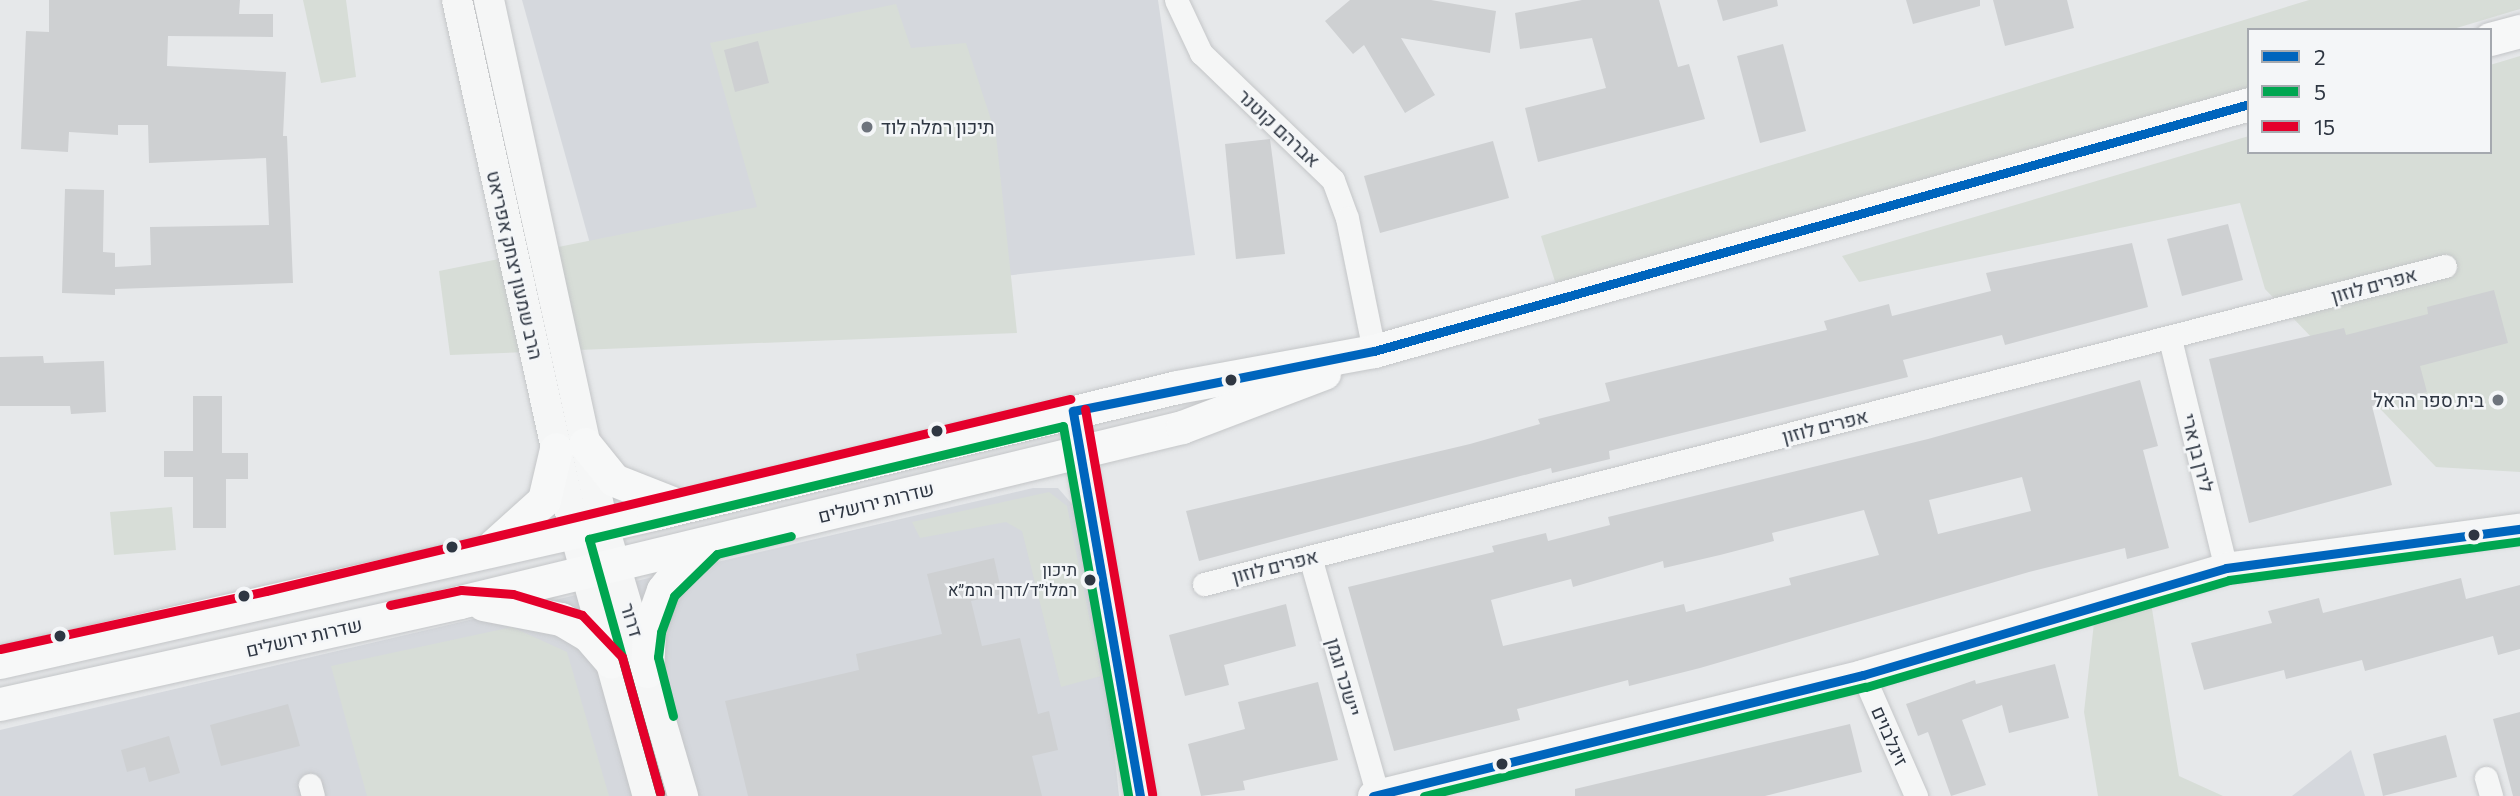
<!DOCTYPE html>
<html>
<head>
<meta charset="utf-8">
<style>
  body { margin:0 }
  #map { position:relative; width:2520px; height:796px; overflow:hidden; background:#e6e8ea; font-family:Commissioner,Heebo,sans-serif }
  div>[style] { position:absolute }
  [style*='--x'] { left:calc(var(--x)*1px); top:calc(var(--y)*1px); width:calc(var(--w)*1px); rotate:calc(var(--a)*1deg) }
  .built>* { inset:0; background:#d5d8dd }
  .green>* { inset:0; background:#d7ddd7 }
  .building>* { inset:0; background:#ced0d2 }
  .roads { filter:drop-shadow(0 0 2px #c4c6c8) drop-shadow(0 0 2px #c4c6c8) }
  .minor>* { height:23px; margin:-11.5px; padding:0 11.5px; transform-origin:11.5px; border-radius:11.5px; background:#f5f6f6 }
  .tertiary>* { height:30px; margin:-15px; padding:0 15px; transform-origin:15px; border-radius:15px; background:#f5f6f6 }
  .secondary>* { height:33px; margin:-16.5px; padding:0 16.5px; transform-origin:16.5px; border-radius:16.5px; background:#f7f8f8 }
  .bus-1>* { height:9px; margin:-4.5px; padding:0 4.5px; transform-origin:4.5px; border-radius:4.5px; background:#0065bd }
  .bus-2>* { height:9px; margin:-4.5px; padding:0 4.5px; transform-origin:4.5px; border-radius:4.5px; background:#00a651 }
  .bus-3>* { height:9px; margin:-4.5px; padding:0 4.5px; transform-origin:4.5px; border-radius:4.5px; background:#e4002b }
  .dots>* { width:19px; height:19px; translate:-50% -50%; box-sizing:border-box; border:4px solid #f4f6f8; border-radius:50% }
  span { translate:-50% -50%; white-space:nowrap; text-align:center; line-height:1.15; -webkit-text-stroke:5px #f4f6f8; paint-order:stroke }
  .bus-label { font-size:17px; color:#2e3642 }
  .right { translate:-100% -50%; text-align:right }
  .poi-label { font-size:19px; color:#2e3642 }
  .left { translate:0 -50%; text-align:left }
  .street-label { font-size:19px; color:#2e3642 }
  .legend { position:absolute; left:2247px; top:28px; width:245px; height:126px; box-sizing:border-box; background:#f4f6f8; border:2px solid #a5a9af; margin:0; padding:9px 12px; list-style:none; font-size:21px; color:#2e3642 }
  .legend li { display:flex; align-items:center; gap:14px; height:35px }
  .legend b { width:35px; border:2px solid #a5a9af }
</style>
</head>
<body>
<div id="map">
  <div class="built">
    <div style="clip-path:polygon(522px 0,1158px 0,1195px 255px,611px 319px)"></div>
    <div style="clip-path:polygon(1033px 488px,1058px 488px,1072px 504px,1102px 633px,1119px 796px,0 796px,0 730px)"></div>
    <div style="clip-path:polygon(2351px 750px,2365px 796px,2292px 796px)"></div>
  </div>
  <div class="green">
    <div style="clip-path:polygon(303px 0,346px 0,356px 77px,321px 83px)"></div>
    <div style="clip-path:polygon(2309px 0,2520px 0,2520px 9px,2450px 30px,2249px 30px,2249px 90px,1560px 298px,1541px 236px)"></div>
    <div style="clip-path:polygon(896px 4px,911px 48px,966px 43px,996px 135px,1017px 333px,450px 355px,439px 271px,757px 207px,710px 43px)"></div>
    <div style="clip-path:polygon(2520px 56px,2520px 472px,2436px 467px,2265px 289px,2240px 203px,1859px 282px,1842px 256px,2249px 136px,2249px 152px,2490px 152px,2490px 65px)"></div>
    <div style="clip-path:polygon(1049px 492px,1067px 506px,1101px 676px,1061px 687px,1022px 531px,1006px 522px,920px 538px,912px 522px)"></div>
    <div style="clip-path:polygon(172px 507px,176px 550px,114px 555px,110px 512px)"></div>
    <div style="clip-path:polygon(2151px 603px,2179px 776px,2223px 796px,2098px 796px,2084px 712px,2094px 623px)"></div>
    <div style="clip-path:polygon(512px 627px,567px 652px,609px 796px,367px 796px,331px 666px)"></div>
  </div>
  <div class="building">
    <div style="clip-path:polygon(49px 0,240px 0,239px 14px,273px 14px,273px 37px,168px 36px,167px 66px,286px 72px,283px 136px,287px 136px,293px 283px,115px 289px,115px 295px,62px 293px,65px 189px,104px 190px,103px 252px,115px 253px,115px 267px,151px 265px,150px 227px,269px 225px,266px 158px,149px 163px,148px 125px,118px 125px,118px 135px,69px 132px,68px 152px,21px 149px,26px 31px,49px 32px)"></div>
    <div style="clip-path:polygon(1350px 0,1431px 0,1496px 11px,1490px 53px,1401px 38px,1435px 95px,1405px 113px,1364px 45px,1353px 54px,1325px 21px)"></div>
    <div style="clip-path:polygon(1582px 0,1659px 0,1678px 67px,1689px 64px,1705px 119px,1538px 162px,1525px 108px,1606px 88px,1592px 38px,1520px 49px,1515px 13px)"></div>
    <div style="clip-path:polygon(1717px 0,1777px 0,1778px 6px,1723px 21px)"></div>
    <div style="clip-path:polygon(1906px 0,1980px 0,1980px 6px,1913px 24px)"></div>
    <div style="clip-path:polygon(1993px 0,2067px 0,2074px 28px,2005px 46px)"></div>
    <div style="clip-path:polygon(758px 41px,769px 83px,735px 92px,724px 50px)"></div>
    <div style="clip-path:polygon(1783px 44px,1806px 131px,1760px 143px,1737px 56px)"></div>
    <div style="clip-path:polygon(1270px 139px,1285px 254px,1236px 259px,1225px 144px)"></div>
    <div style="clip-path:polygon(1493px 141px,1509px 198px,1380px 233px,1364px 176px)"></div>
    <div style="clip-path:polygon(2228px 224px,2243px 280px,2182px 296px,2167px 239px)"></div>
    <div style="clip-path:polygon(2132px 243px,2148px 307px,2005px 345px,2002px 335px,1903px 360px,1908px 377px,1609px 451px,1610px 459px,1552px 473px,1551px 468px,1199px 561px,1186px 511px,1470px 444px,1540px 424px,1538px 419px,1610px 401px,1605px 383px,1827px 330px,1824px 321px,1889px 304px,1892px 316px,1991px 291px,1986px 273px)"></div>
    <div style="clip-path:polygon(2494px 290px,2508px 343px,2420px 366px,2427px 392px,2372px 406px,2392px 485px,2249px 523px,2209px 359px,2344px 328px,2346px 335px,2428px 314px,2427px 307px)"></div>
    <div style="clip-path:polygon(43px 356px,44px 363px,104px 361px,106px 412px,71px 414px,70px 406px,0 406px,0 357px)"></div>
    <div style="clip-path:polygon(evenodd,2140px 380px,2158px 446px,2143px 450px,2169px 548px,2127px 559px,2125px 548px,2029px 572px,1700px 668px,1629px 686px,1628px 680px,1517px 709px,1520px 720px,1394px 751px,1348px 587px,1494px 552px,1492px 546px,1546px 533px,1548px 541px,1610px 525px,1608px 517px,1928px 439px,2140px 380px,2022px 477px,2031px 511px,1938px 534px,1929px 500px,2022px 477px,2140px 380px,1864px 510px,1879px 555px,1789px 578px,1791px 585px,1686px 612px,1684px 604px,1503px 646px,1491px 600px,1571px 579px,1573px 587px,1663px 561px,1664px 568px,1720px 555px,1774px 541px,1772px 533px,1864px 510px)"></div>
    <div style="clip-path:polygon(193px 396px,222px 396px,222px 453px,248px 453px,248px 479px,226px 479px,226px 528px,193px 528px,193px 477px,164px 477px,164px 451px,193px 451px)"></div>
    <div style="clip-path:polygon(994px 558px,1002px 594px,971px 601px,982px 646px,1020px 638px,1038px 714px,1049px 711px,1058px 750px,1032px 756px,1042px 796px,748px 796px,725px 701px,859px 670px,856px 654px,942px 634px,927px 574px)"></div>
    <div style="clip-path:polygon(2461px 578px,2466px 599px,2520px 585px,2520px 649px,2498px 655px,2493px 636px,2365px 671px,2362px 660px,2286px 679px,2284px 670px,2204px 690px,2191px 643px,2272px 623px,2268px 611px,2319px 598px,2323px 613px)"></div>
    <div style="clip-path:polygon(1286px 604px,1296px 646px,1224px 665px,1229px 685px,1185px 696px,1169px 635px)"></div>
    <div style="clip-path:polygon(2055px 664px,2069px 718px,2009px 733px,2002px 705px,1962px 720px,1986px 785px,1951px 796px,1928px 732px,1918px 736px,1906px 704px,1975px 680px,1976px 684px)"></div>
    <div style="clip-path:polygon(1318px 682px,1338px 760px,1243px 781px,1245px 790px,1201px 796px,1188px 744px,1245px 729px,1238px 702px)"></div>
    <div style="clip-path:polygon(288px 704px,300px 746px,221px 766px,210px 725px)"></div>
    <div style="clip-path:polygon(2520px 712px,2520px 796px,2513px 796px,2493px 719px)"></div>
    <div style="clip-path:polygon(1850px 724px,1862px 772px,1765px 796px,1575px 796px,1575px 789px)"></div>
    <div style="clip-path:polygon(2446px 735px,2457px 777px,2383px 796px,2373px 754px)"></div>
    <div style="clip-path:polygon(169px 736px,180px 773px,149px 782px,145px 767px,127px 772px,121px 750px)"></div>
  </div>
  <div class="roads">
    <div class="minor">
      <div style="--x:1176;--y:0;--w:59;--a:64.7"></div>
      <div style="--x:1201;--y:53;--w:183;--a:43.9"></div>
      <div style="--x:1333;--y:180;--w:40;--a:69.8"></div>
      <div style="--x:1347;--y:218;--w:136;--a:78.5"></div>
      <div style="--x:2170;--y:339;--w:236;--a:76.3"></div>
      <div style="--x:1310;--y:557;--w:248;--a:74.1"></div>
      <div style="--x:1204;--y:584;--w:1281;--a:-14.37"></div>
      <div style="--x:1863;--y:675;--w:132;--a:66.3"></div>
      <div style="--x:2486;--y:778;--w:19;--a:74"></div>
      <div style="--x:310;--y:785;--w:11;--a:75"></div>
    </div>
    <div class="tertiary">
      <div style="--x:457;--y:0;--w:543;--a:77.55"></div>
      <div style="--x:574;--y:530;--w:276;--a:74.5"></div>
      <div style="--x:489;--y:0;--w:536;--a:77.73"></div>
      <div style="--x:603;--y:524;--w:284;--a:73.6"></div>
      <div style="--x:1073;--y:411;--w:391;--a:80.1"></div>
      <div style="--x:1373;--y:796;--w:505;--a:-13.87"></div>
      <div style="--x:1863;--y:675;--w:378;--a:-16.4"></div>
      <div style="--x:2226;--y:568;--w:297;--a:-7.6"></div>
    </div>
    <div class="secondary">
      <div style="--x:2490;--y:39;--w:31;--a:-15"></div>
      <div style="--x:585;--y:444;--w:46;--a:51.1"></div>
      <div style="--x:614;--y:480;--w:71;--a:21.5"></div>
      <div style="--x:494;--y:545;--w:67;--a:-42"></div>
      <div style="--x:544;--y:500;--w:52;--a:-76.8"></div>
      <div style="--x:483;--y:604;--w:79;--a:10.9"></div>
      <div style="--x:561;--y:619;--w:31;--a:31"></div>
      <div style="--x:588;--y:635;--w:35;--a:49"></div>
      <div style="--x:0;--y:662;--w:670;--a:-12.77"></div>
      <div style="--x:653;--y:514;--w:539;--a:-13.62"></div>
      <div style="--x:1177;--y:387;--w:200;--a:-10.4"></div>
      <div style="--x:1374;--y:351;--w:909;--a:-15.76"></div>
      <div style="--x:647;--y:671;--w:42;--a:-87.3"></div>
      <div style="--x:649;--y:629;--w:41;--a:-70.3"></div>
      <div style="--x:663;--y:590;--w:31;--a:-52"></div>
      <div style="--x:682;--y:566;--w:33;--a:-39"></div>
      <div style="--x:0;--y:704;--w:471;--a:-12.5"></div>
      <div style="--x:460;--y:602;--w:743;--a:-13.62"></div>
      <div style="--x:1182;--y:427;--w:152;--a:-20.8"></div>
    </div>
  </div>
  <div class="bus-1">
    <div style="--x:1140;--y:796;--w:391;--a:-99.9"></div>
    <div style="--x:1073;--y:411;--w:307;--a:-11.3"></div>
    <div style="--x:1374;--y:351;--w:909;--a:-15.76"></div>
    <div style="--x:1373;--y:796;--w:505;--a:-13.87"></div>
    <div style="--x:1863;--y:675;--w:378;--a:-16.4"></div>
    <div style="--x:2226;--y:568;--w:297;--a:-7.6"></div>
  </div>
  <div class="bus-2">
    <div style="--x:673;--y:716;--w:61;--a:-104.3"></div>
    <div style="--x:658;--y:657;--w:25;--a:-83"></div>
    <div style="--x:661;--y:632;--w:38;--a:-70"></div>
    <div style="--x:674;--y:596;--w:60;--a:-44.3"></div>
    <div style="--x:717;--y:554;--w:76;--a:-13.7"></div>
    <div style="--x:660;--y:793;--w:264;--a:-105.6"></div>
    <div style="--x:589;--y:539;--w:487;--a:-13.4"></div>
    <div style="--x:1063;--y:426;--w:376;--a:80"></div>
    <div style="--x:1424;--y:796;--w:455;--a:-13.9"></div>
    <div style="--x:1866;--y:687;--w:378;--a:-16.4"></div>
    <div style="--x:2229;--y:580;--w:294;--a:-7.6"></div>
  </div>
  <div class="bus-3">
    <div style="--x:1085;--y:409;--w:391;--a:80.1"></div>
    <div style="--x:390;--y:605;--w:73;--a:-11.9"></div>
    <div style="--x:461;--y:590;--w:52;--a:4.4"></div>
    <div style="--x:513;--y:594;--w:72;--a:16.9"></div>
    <div style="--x:582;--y:615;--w:58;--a:46.4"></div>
    <div style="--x:622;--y:657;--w:141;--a:74.4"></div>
    <div style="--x:0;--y:649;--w:272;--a:-12.3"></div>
    <div style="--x:266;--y:591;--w:827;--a:-13.43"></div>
  </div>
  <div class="dots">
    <div style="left:867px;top:127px;background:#6e747d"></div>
    <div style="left:1231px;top:380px;background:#2e3642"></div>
    <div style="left:2498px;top:400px;background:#6e747d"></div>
    <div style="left:937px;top:431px;background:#2e3642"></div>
    <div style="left:2474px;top:535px;background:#2e3642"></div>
    <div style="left:452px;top:547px;background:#2e3642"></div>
    <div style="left:1090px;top:580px;background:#2e3642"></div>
    <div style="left:244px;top:596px;background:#2e3642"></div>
    <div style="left:60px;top:636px;background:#2e3642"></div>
    <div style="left:1502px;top:764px;background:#2e3642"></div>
  </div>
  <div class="bus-label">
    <span class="right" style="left:1077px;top:580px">תיכון<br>רמלו״ד/דרך הרמ״א</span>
  </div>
  <div class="poi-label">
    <span class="left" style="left:881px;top:127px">תיכון רמלה לוד</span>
    <span class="right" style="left:2484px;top:400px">בית ספר הראל</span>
  </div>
  <div class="street-label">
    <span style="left:1279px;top:128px;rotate:43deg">אברהם קוטנר</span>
    <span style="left:515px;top:265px;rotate:77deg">הרב שמעון יצחק אפריאט</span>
    <span style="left:2374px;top:285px;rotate:-15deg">אפרים לוזון</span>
    <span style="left:1825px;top:426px;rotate:-14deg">אפרים לוזון</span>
    <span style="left:2198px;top:453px;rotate:76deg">לירן בן ארי</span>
    <span style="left:876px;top:502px;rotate:-14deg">שדרות ירושלים</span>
    <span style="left:1275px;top:566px;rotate:-14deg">אפרים לוזון</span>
    <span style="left:632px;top:620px;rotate:73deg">דרור</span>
    <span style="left:304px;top:637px;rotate:-13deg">שדרות ירושלים</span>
    <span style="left:1344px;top:677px;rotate:74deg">יישכר וגמן</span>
    <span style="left:1890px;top:736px;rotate:66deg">זיגלבוים</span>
  </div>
  <ul class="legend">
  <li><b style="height:9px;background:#0065bd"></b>2</li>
  <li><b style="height:9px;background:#00a651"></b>5</li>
  <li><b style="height:9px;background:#e4002b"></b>15</li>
  </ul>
</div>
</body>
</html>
